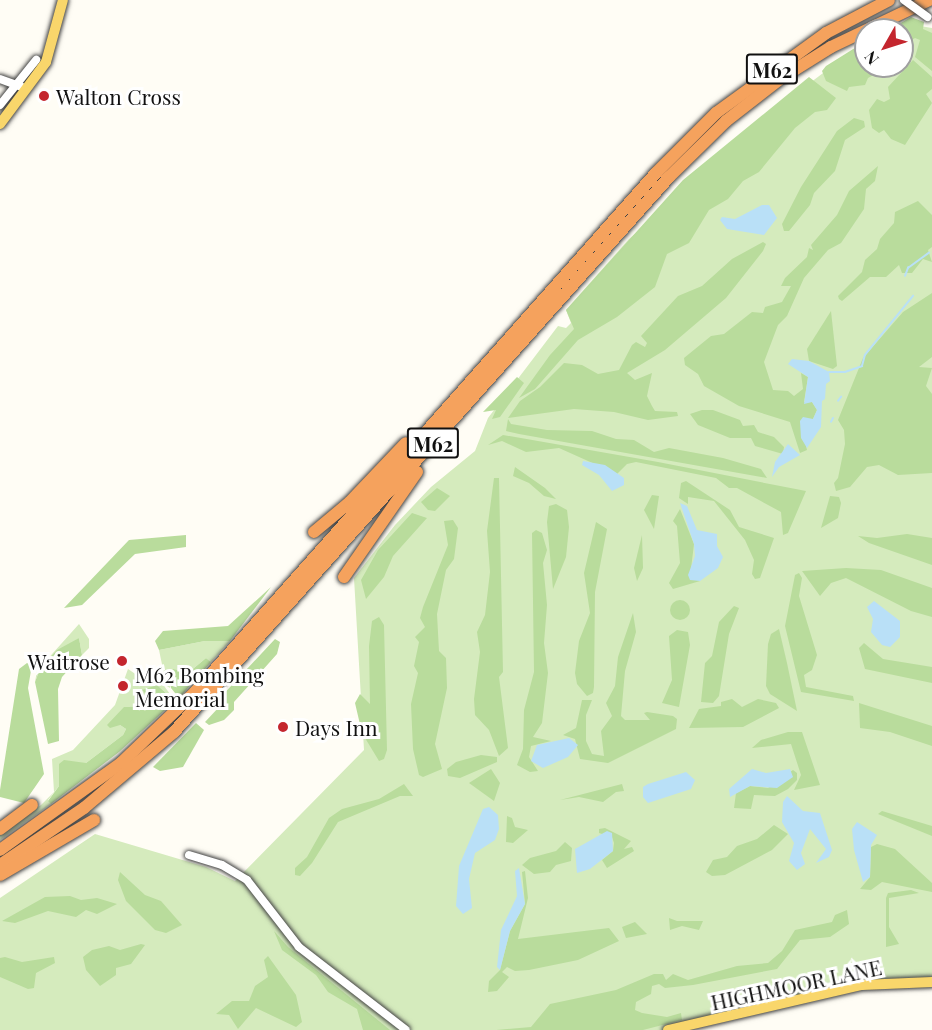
<!DOCTYPE html>
<html>
<head>
<meta charset="utf-8">
<style>
  body { margin:0 }
  #map { position:relative; width:932px; height:1030px; overflow:hidden; background:#fffdf5; font-family:"Playfair Display",serif }
  div>[style] { position:absolute }
  [style*='--x'] { left:calc(var(--x)*1px); top:calc(var(--y)*1px); width:calc(var(--w)*1px); rotate:calc(var(--a)*1deg) }
  .green>* { inset:0; background:#d5ebbd }
  .forest>* { inset:0; background:#b9dc9c }
  .round { border-radius:50% }
  .water>* { inset:0; background:#b9e0f7 }
  .stream>* { height:1.5px; margin:-0.75px; padding:0 0.75px; transform-origin:0.75px; border-radius:0.75px; background:#b9e0f7 }
  .roads { filter:drop-shadow(0 0 2px #444) drop-shadow(0 0 2px #444) }
  .minor>* { height:8px; margin:-4px; padding:0 4px; transform-origin:4px; border-radius:4px; background:#fff }
  .major>* { height:10px; margin:-5px; padding:0 5px; transform-origin:5px; border-radius:5px; background:#f9d66b }
  .highway>* { height:12px; margin:-6px; padding:0 6px; transform-origin:6px; border-radius:6px; background:#f5a25d }
  .bridges { filter:drop-shadow(0 0 2px #444) drop-shadow(0 0 2px #444) }
  .minor-bridge>* { height:8px; margin:-4px; padding:0 4px; transform-origin:4px; border-radius:4px; background:#fff }
  .dots>* { width:16px; height:16px; translate:-50% -50%; box-sizing:border-box; border:3px solid #fff; border-radius:50% }
  span { translate:-50% -50%; white-space:nowrap; text-align:center; line-height:1.15; -webkit-text-stroke:6px #fff; paint-order:stroke }
  .shield-label span { padding:2px 4px; background:#fff; border:2px solid; border-radius:4px; -webkit-text-stroke-width:0 }
  .shield-label { font-size:20px; color:#111; font-weight:700 }
  .poi-label { font-size:21px; color:#111 }
  .left { translate:0 -50%; text-align:left }
  .right { translate:-100% -50%; text-align:right }
  .street-label { font-size:21px; color:#111 }
  .north { position:absolute; left:854px; top:18px; width:60px; height:60px; box-sizing:border-box; background:#fff; border:2px solid #a0a0a0; border-radius:50%; rotate:231deg; font-size:16px; font-weight:700; line-height:24px; text-align:center; color:#111 }
  .north::after { content:''; display:block; margin:auto; width:21px; height:27px; background:#c4262e; clip-path:polygon(50% 0,100% 100%,50% 72%,0 100%) }
</style>
</head>
<body>
<div id="map">
  <div class="green">
    <div style="clip-path:polygon(920px 26px,932px 28px,932px 982px,903px 981px,668px 1030px,0 1030px,0 898px,95px 834px,206px 867px,235px 881px,364px 750px,354px 578px,395px 525px,431px 487px,475px 451px,488px 418px,558px 326px,566px 328px,571px 323px,566px 310px,629px 239px,786px 101px,843px 58px,866px 66px,902px 66px,902px 31px)"></div>
    <div style="clip-path:polygon(79px 624px,89px 639px,89px 648px,82px 655px,79px 638px,40px 669px,35px 682px,37px 671px,44px 663px)"></div>
    <div style="clip-path:polygon(205px 641px,230px 641px,211px 662px,206px 658px,188px 673px,169px 676px,170px 688px,162px 683px,175px 701px,157px 685px,143px 691px,150px 699px,145px 711px,120px 725px,126px 729px,123px 735px,86px 763px,59px 764px,59px 786px,48px 800px,51px 804px,0 840px,0 832px,41px 805px,54px 792px,52px 759px,73px 750px,115px 705px,128px 669px,147px 682px,155px 675px,160px 680px,164px 674px,159px 650px)"></div>
  </div>
  <div class="forest">
    <div style="clip-path:polygon(911px 17px,924px 22px,923px 29px,932px 33px,932px 71px,915px 57px,920px 40px,915px 38px,902px 46px,902px 30px,889px 30px)"></div>
    <div style="clip-path:polygon(866px 41px,866px 66px,884px 66px,879px 72px,868px 78px,865px 85px,849px 87px,847px 91px,826px 81px,822px 71px,826px 66px)"></div>
    <div style="clip-path:polygon(913px 60px,932px 77px,932px 89px,926px 94px,932px 103px,905px 145px,891px 139px,884px 130px,879px 133px,872px 128px,869px 110px,877px 99px,884px 102px,890px 99px,888px 87px)"></div>
    <div style="clip-path:polygon(809px 77px,836px 98px,827px 110px,815px 112px,795px 128px,759px 172px,743px 181px,728px 199px,709px 210px,689px 243px,667px 254px,655px 287px,617px 317px,578px 340px,535px 389px,519px 398px,550px 355px,574px 329px,566px 310px,683px 180px)"></div>
    <div style="clip-path:polygon(854px 118px,864px 121px,865px 127px,845px 140px,835px 171px,814px 193px,810px 205px,789px 231px,784px 231px,782px 224px,801px 187px,837px 131px)"></div>
    <div style="clip-path:polygon(878px 166px,875px 181px,866px 189px,864px 209px,841px 243px,828px 250px,804px 278px,787px 316px,778px 325px,764px 362px,773px 390px,788px 391px,794px 396px,803px 389px,801px 373px,808px 377px,804px 402px,812px 402px,817px 410px,813px 419px,800px 421px,807px 450px,800px 453px,790px 422px,739px 406px,704px 386px,698px 374px,685px 365px,684px 358px,711px 336px,724px 334px,752px 312px,763px 313px,765px 307px,782px 302px,791px 286px,781px 286px,785px 278px,807px 257px,809px 248px,813px 250px,811px 245px,837px 215px,849px 191px)"></div>
    <div style="clip-path:polygon(918px 201px,932px 215px,932px 247px,928px 250px,932px 262px,923px 259px,912px 273px,902px 273px,899px 265px,886px 277px,870px 277px,842px 301px,839px 299px,838px 296px,862px 272px,865px 260px,877px 249px,880px 239px,894px 223px,895px 212px)"></div>
    <div style="clip-path:polygon(763px 242px,766px 244px,763px 251px,726px 298px,665px 350px,627px 373px,635px 380px,652px 373px,647px 396px,652px 406px,655px 411px,677px 412px,678px 416px,648px 420px,614px 412px,574px 409px,508px 418px,520px 401px,540px 387px,564px 363px,582px 365px,598px 374px,619px 370px,632px 345px,636px 342px,645px 347px,647px 343px,641px 336px,678px 296px,702px 286px,732px 259px)"></div>
    <div style="clip-path:polygon(932px 293px,932px 357px,919px 367px,932px 368px,926px 386px,932px 394px,932px 473px,898px 475px,879px 465px,867px 467px,850px 487px,836px 491px,834px 483px,838px 478px,845px 444px,844px 430px,838px 420px,863px 358px,903px 312px)"></div>
    <div style="clip-path:polygon(831px 311px,837px 366px,833px 369px,809px 361px,807px 349px)"></div>
    <div style="clip-path:polygon(517px 377px,524px 383px,500px 417px,492px 419px,496px 410px,483px 412px)"></div>
    <div style="clip-path:polygon(702px 410px,713px 410px,740px 420px,743px 426px,754px 425px,758px 432px,774px 437px,784px 447px,783px 454px,755px 446px,751px 438px,730px 438px,698px 425px,690px 414px)"></div>
    <div style="clip-path:polygon(508px 419px,511px 424px,547px 430px,592px 431px,616px 439px,634px 440px,654px 452px,669px 448px,723px 458px,761px 469px,767px 478px,519px 434px,506px 431px)"></div>
    <div style="clip-path:polygon(503px 435px,658px 462px,806px 491px,788px 533px,783px 535px,781px 512px,737px 488px,729px 488px,716px 478px,636px 462px,627px 464px,617px 474px,559px 448px,526px 452px,502px 441px,488px 445px)"></div>
    <div style="clip-path:polygon(515px 467px,545px 488px,556px 499px,544px 496px,529px 483px,513px 476px)"></div>
    <div style="clip-path:polygon(494px 478px,499px 478px,503px 672px,499px 677px,508px 748px,499px 756px,489px 730px,475px 715px,474px 699px,480px 652px,477px 632px,485px 615px,490px 572px,487px 531px)"></div>
    <div style="clip-path:polygon(686px 481px,730px 510px,739px 527px,774px 538px,760px 578px,755px 579px,752px 574px,754px 560px,745px 540px,714px 501px,688px 497px,688px 504px,679px 498px,681px 483px)"></div>
    <div style="clip-path:polygon(437px 488px,450px 496px,435px 511px,428px 510px,421px 502px)"></div>
    <div style="clip-path:polygon(652px 495px,659px 496px,654px 529px,644px 510px)"></div>
    <div style="clip-path:polygon(830px 496px,839px 497px,841px 503px,838px 518px,821px 528px)"></div>
    <div style="clip-path:polygon(556px 504px,567px 510px,569px 527px,566px 557px,553px 589px,547px 522px,549px 506px)"></div>
    <div style="clip-path:polygon(680px 509px,694px 544px,691px 569px,700px 581px,673px 589px,669px 583px,680px 563px,677px 526px,673px 521px)"></div>
    <div style="clip-path:polygon(412px 513px,427px 518px,393px 556px,384px 577px,366px 599px,361px 580px,378px 550px)"></div>
    <div style="clip-path:polygon(453px 520px,458px 528px,454px 559px,446px 570px,437px 614px,439px 651px,446px 658px,447px 688px,435px 744px,442px 769px,423px 777px,419px 775px,413px 749px,411px 704px,418px 673px,414px 666px,419px 642px,415px 637px,425px 627px,420px 618px,423px 607px,448px 545px,444px 521px)"></div>
    <div style="clip-path:polygon(596px 522px,607px 529px,595px 592px,594px 687px,593px 693px,587px 696px,577px 684px,575px 673px,579px 641px,590px 613px,584px 573px)"></div>
    <div style="clip-path:polygon(536px 530px,542px 533px,547px 550px,543px 563px,547px 605px,544px 643px,548px 673px,542px 723px,533px 737px,551px 741px,531px 746px,529px 757px,538px 771px,530px 772px,517px 765px,523px 749px,524px 710px,534px 672px,532px 533px)"></div>
    <div style="clip-path:polygon(907px 534px,932px 538px,932px 565px,869px 543px,858px 536px,877px 538px)"></div>
    <div style="clip-path:polygon(186px 535px,186px 547px,135px 554px,82px 605px,64px 608px,129px 540px)"></div>
    <div style="clip-path:polygon(642px 535px,643px 568px,637px 581px,634px 568px)"></div>
    <div style="clip-path:polygon(846px 568px,881px 570px,932px 588px,932px 617px,911px 611px,846px 578px,831px 583px,820px 596px,802px 571px)"></div>
    <div style="clip-path:polygon(799px 573px,802px 578px,799px 596px,817px 655px,812px 670px,804px 675px,806px 687px,853px 696px,854px 701px,801px 692px,785px 626px,795px 575px)"></div>
    <div style="clip-path:polygon(271px 587px,230px 641px,205px 641px,159px 650px,155px 641px,163px 631px,228px 626px)"></div>
    <div class="round" style="left:670px;top:600px;width:20px;height:20px"></div>
    <div style="clip-path:polygon(734px 606px,739px 608px,729px 634px,719px 696px,713px 703px,701px 702px,705px 663px,712px 656px,719px 622px)"></div>
    <div style="clip-path:polygon(633px 613px,636px 632px,625px 671px,621px 716px,625px 720px,650px 720px,644px 713px,647px 712px,673px 716px,677px 719px,676px 729px,608px 763px,580px 759px,575px 739px,563px 735px,576px 728px,582px 700px,592px 700px,586px 715px,586px 741px,592px 754px,604px 756px,601px 731px,612px 716px,606px 703px,615px 686px,618px 657px)"></div>
    <div style="clip-path:polygon(379px 617px,384px 625px,387px 750px,384px 759px,379px 761px,362px 733px,355px 703px,360px 694px,370px 704px,369px 646px,372px 621px)"></div>
    <div style="clip-path:polygon(779px 629px,787px 663px,797px 711px,770px 694px,766px 686px,768px 644px,771px 634px)"></div>
    <div style="clip-path:polygon(677px 630px,688px 632px,690px 645px,679px 707px,662px 703px,672px 680px,669px 636px)"></div>
    <div style="clip-path:polygon(79px 638px,82px 655px,62px 677px,58px 689px,59px 741px,48px 744px,35px 682px,40px 669px,57px 650px)"></div>
    <div style="clip-path:polygon(275px 639px,280px 642px,277px 654px,234px 702px,234px 710px,224px 720px,209px 725px,205px 722px,220px 706px,217px 701px)"></div>
    <div style="clip-path:polygon(864px 643px,883px 659px,932px 667px,932px 683px,865px 669px,859px 648px)"></div>
    <div style="clip-path:polygon(206px 658px,211px 662px,179px 698px,171px 688px,169px 676px,173px 669px,188px 673px)"></div>
    <div style="clip-path:polygon(27px 663px,32px 665px,28px 688px,44px 774px,24px 803px,0 797px,0 790px,19px 669px)"></div>
    <div style="clip-path:polygon(157px 685px,175px 701px,119px 752px,51px 804px,48px 801px,59px 786px,59px 764px,64px 760px,86px 763px,123px 735px,126px 729px,120px 725px,110px 728px,107px 725px,124px 707px,139px 707px,145px 711px,150px 699px,142px 690px)"></div>
    <div style="clip-path:polygon(732px 699px,742px 707px,758px 699px,776px 703px,779px 708px,743px 727px,689px 728px,699px 709px,721px 706px,721px 702px)"></div>
    <div style="clip-path:polygon(859px 703px,932px 726px,932px 746px,890px 732px,860px 728px)"></div>
    <div style="clip-path:polygon(196px 723px,204px 730px,183px 767px,160px 771px,153px 767px)"></div>
    <div style="clip-path:polygon(788px 732px,802px 732px,820px 785px,794px 790px,801px 775px,791px 744px,752px 748px,761px 740px)"></div>
    <div style="clip-path:polygon(481px 755px,497px 757px,497px 762px,460px 778px,448px 776px,447px 769px,456px 762px)"></div>
    <div style="clip-path:polygon(491px 769px,500px 783px,494px 801px,469px 783px)"></div>
    <div style="clip-path:polygon(793px 770px,797px 773px,797px 780px,788px 789px,775px 796px,754px 795px,751px 809px,734px 808px,736px 793px,750px 786px,768px 788px)"></div>
    <div style="clip-path:polygon(404px 784px,413px 796px,400px 796px,338px 822px,312px 863px,300px 876px,295px 875px,295px 868px,307px 857px,329px 818px,342px 809px,379px 799px)"></div>
    <div style="clip-path:polygon(622px 784px,624px 791px,616px 792px,603px 802px,579px 797px,560px 800px)"></div>
    <div style="clip-path:polygon(882px 811px,932px 826px,932px 836px,878px 814px)"></div>
    <div style="clip-path:polygon(507px 816px,512px 818px,515px 827px,528px 830px,513px 843px,506px 842px)"></div>
    <div style="clip-path:polygon(774px 825px,788px 834px,772px 850px,725px 875px,712px 876px,706px 872px,713px 860px,727px 857px,737px 846px,757px 839px)"></div>
    <div style="clip-path:polygon(605px 828px,631px 841px,624px 849px,632px 847px,634px 851px,607px 868px,602px 860px,613px 851px,614px 843px,612px 837px,599px 833px,599px 829px)"></div>
    <div style="clip-path:polygon(565px 842px,572px 848px,571px 861px,556px 865px,550px 872px,534px 874px,522px 865px,530px 858px,556px 851px)"></div>
    <div style="clip-path:polygon(877px 844px,895px 849px,932px 883px,932px 892px,882px 882px,871px 890px,860px 889px,870px 877px,871px 847px)"></div>
    <div style="clip-path:polygon(525px 871px,528px 898px,518px 939px,609px 928px,619px 941px,578px 960px,529px 970px,515px 971px,507px 967px,502px 972px,509px 977px,497px 991px,488px 992px,489px 981px,500px 970px,510px 931px,525px 904px,522px 872px)"></div>
    <div style="clip-path:polygon(120px 872px,145px 895px,161px 901px,182px 925px,166px 933px,155px 930px,126px 901px,118px 880px)"></div>
    <div style="clip-path:polygon(911px 890px,919px 893px,889px 898px,889px 927px,899px 944px,886px 947px,886px 898px,888px 893px)"></div>
    <div style="clip-path:polygon(70px 896px,81px 900px,97px 898px,117px 904px,97px 914px,86px 910px,76px 917px,48px 911px,15px 923px,2px 921px,45px 897px)"></div>
    <div style="clip-path:polygon(847px 910px,849px 924px,830px 937px,800px 940px,777px 969px,693px 985px,665px 988px,659px 984px,652px 986px,651px 994px,636px 1002px,635px 1010px,642px 1013px,667px 1017px,681px 1013px,682px 1020px,643px 1030px,496px 1030px,531px 1027px,550px 1004px,616px 990px,654px 974px,663px 974px,666px 980px,673px 974px,688px 980px,737px 966px,768px 963px,782px 951px,795px 930px,832px 922px,835px 915px)"></div>
    <div style="clip-path:polygon(669px 918px,677px 921px,703px 921px,699px 930px,682px 926px,670px 930px)"></div>
    <div style="clip-path:polygon(635px 922px,647px 934px,626px 938px,622px 927px)"></div>
    <div style="clip-path:polygon(274px 931px,288px 947px,390px 1030px,363px 1030px,357px 1009px,328px 992px,316px 975px,282px 950px)"></div>
    <div style="clip-path:polygon(141px 944px,145px 945px,131px 964px,116px 968px,116px 975px,100px 986px,86px 970px,83px 957px,92px 950px,109px 946px,120px 950px)"></div>
    <div style="clip-path:polygon(268px 956px,296px 995px,302px 1022px,296px 1027px,256px 1008px,238px 1029px,229px 1015px,216px 1014px,232px 1001px,249px 1001px,255px 986px,268px 977px,264px 960px)"></div>
    <div style="clip-path:polygon(5px 957px,22px 962px,54px 957px,55px 963px,36px 973px,34px 988px,28px 989px,0 977px,0 958px)"></div>
  </div>
  <div class="water">
    <div style="clip-path:polygon(762px 205px,769px 205px,777px 218px,764px 235px,727px 229px,720px 220px,722px 217px,735px 219px)"></div>
    <div style="clip-path:polygon(792px 359px,809px 361px,829px 372px,830px 381px,826px 384px,825px 399px,822px 401px,821px 427px,807px 448px,801px 438px,800px 421px,803px 417px,813px 419px,817px 410px,812px 402px,804px 404px,808px 377px,788px 364px)"></div>
    <div style="clip-path:polygon(788px 444px,800px 455px,779px 467px,772px 477px,775px 462px)"></div>
    <div style="clip-path:polygon(583px 461px,605px 465px,624px 478px,624px 485px,612px 491px,599px 475px,582px 465px)"></div>
    <div style="clip-path:polygon(680px 503px,687px 506px,697px 530px,717px 534px,717px 546px,723px 557px,718px 568px,700px 581px,690px 580px,688px 575px,695px 556px,694px 544px)"></div>
    <div style="clip-path:polygon(874px 601px,900px 621px,900px 637px,890px 647px,882px 645px,871px 632px,873px 619px,867px 607px)"></div>
    <div style="clip-path:polygon(569px 738px,578px 745px,568px 757px,543px 768px,531px 761px,537px 745px)"></div>
    <div style="clip-path:polygon(752px 769px,766px 773px,790px 769px,793px 777px,777px 788px,750px 786px,730px 797px,729px 789px)"></div>
    <div style="clip-path:polygon(686px 772px,695px 780px,691px 789px,648px 803px,643px 797px,643px 787px,648px 784px)"></div>
    <div style="clip-path:polygon(787px 796px,803px 811px,820px 813px,832px 850px,829px 857px,816px 863px,826px 849px,810px 829px,801px 853px,805px 864px,797px 870px,789px 861px,794px 843px,782px 822px,783px 802px)"></div>
    <div style="clip-path:polygon(489px 807px,498px 815px,499px 829px,495px 840px,475px 853px,469px 879px,472px 908px,463px 914px,456px 906px,459px 866px,483px 809px)"></div>
    <div style="clip-path:polygon(857px 822px,877px 835px,871px 845px,870px 877px,863px 882px,854px 850px,852px 829px)"></div>
    <div style="clip-path:polygon(607px 831px,612px 833px,613px 851px,590px 869px,577px 873px,575px 849px)"></div>
    <div style="clip-path:polygon(519px 868px,525px 904px,510px 931px,500px 970px,497px 967px,501px 930px,517px 896px,515px 871px)"></div>
  </div>
  <div class="stream">
    <div style="--x:905;--y:276;--w:9;--a:-69"></div>
    <div style="--x:908;--y:268;--w:26;--a:-36"></div>
    <div style="--x:829;--y:372;--w:16;--a:0"></div>
    <div style="--x:845;--y:372;--w:18;--a:-19"></div>
    <div style="--x:862;--y:366;--w:11;--a:-75"></div>
    <div style="--x:865;--y:355;--w:76;--a:-50.9"></div>
    <div style="--x:838;--y:401;--w:5;--a:-53"></div>
    <div style="--x:831;--y:422;--w:4;--a:-63"></div>
  </div>
  <div class="roads">
    <div class="minor">
      <div style="--x:0;--y:79;--w:23;--a:20"></div>
      <div style="--x:0;--y:105;--w:58;--a:-51.3"></div>
      <div style="--x:189;--y:855;--w:34;--a:17"></div>
      <div style="--x:222;--y:865;--w:29;--a:31"></div>
      <div style="--x:247;--y:880;--w:85;--a:52.2"></div>
      <div style="--x:299;--y:947;--w:135;--a:37.8"></div>
    </div>
    <div class="major">
      <div style="--x:0;--y:124;--w:77;--a:-53.4"></div>
      <div style="--x:46;--y:62;--w:64;--a:-74.7"></div>
      <div style="--x:668;--y:1030;--w:199;--a:-13.1"></div>
      <div style="--x:862;--y:985;--w:70;--a:-2.5"></div>
    </div>
    <div class="highway">
      <div style="--x:314;--y:532;--w:47;--a:-39.8"></div>
      <div style="--x:350;--y:502;--w:81;--a:-46.5"></div>
      <div style="--x:344;--y:577;--w:128;--a:-55.2"></div>
      <div style="--x:0;--y:829;--w:40;--a:-37"></div>
      <div style="--x:0;--y:850;--w:149;--a:-35.7"></div>
      <div style="--x:121;--y:763;--w:104;--a:-43.8"></div>
      <div style="--x:196;--y:691;--w:693;--a:-48.39"></div>
      <div style="--x:656;--y:173;--w:85;--a:-45"></div>
      <div style="--x:716;--y:113;--w:136;--a:-36"></div>
      <div style="--x:826;--y:33;--w:71;--a:-27.6"></div>
      <div style="--x:0;--y:865;--w:102;--a:-34.2"></div>
      <div style="--x:84;--y:808;--w:118;--a:-40.2"></div>
      <div style="--x:174;--y:732;--w:744;--a:-48.27"></div>
      <div style="--x:669;--y:177;--w:80;--a:-44.5"></div>
      <div style="--x:726;--y:121;--w:68;--a:-37.9"></div>
      <div style="--x:780;--y:79;--w:60;--a:-32.1"></div>
      <div style="--x:831;--y:47;--w:109;--a:-25.6"></div>
      <div style="--x:0;--y:875;--w:109;--a:-30.3"></div>
    </div>
  </div>
  <div class="bridges">
    <div class="minor-bridge">
      <div style="--x:904;--y:0;--w:29;--a:36"></div>
    </div>
  </div>
  <div class="dots">
    <div style="left:44px;top:96px;background:#c4262e"></div>
    <div style="left:122px;top:661px;background:#c4262e"></div>
    <div style="left:123px;top:686px;background:#c4262e"></div>
    <div style="left:283px;top:727px;background:#c4262e"></div>
  </div>
  <div class="shield-label">
    <span style="left:772px;top:69px">M62</span>
    <span style="left:433px;top:443px">M62</span>
  </div>
  <div class="poi-label">
    <span class="left" style="left:56px;top:96px">Walton Cross</span>
    <span class="right" style="left:110px;top:661px">Waitrose</span>
    <span class="left" style="left:135px;top:686px">M62 Bombing<br>Memorial</span>
    <span class="left" style="left:295px;top:727px">Days Inn</span>
  </div>
  <div class="street-label">
    <span style="left:796px;top:984px;rotate:-12deg">HIGHMOOR LANE</span>
  </div>
  <div class="north">N</div>
</div>
</body>
</html>
